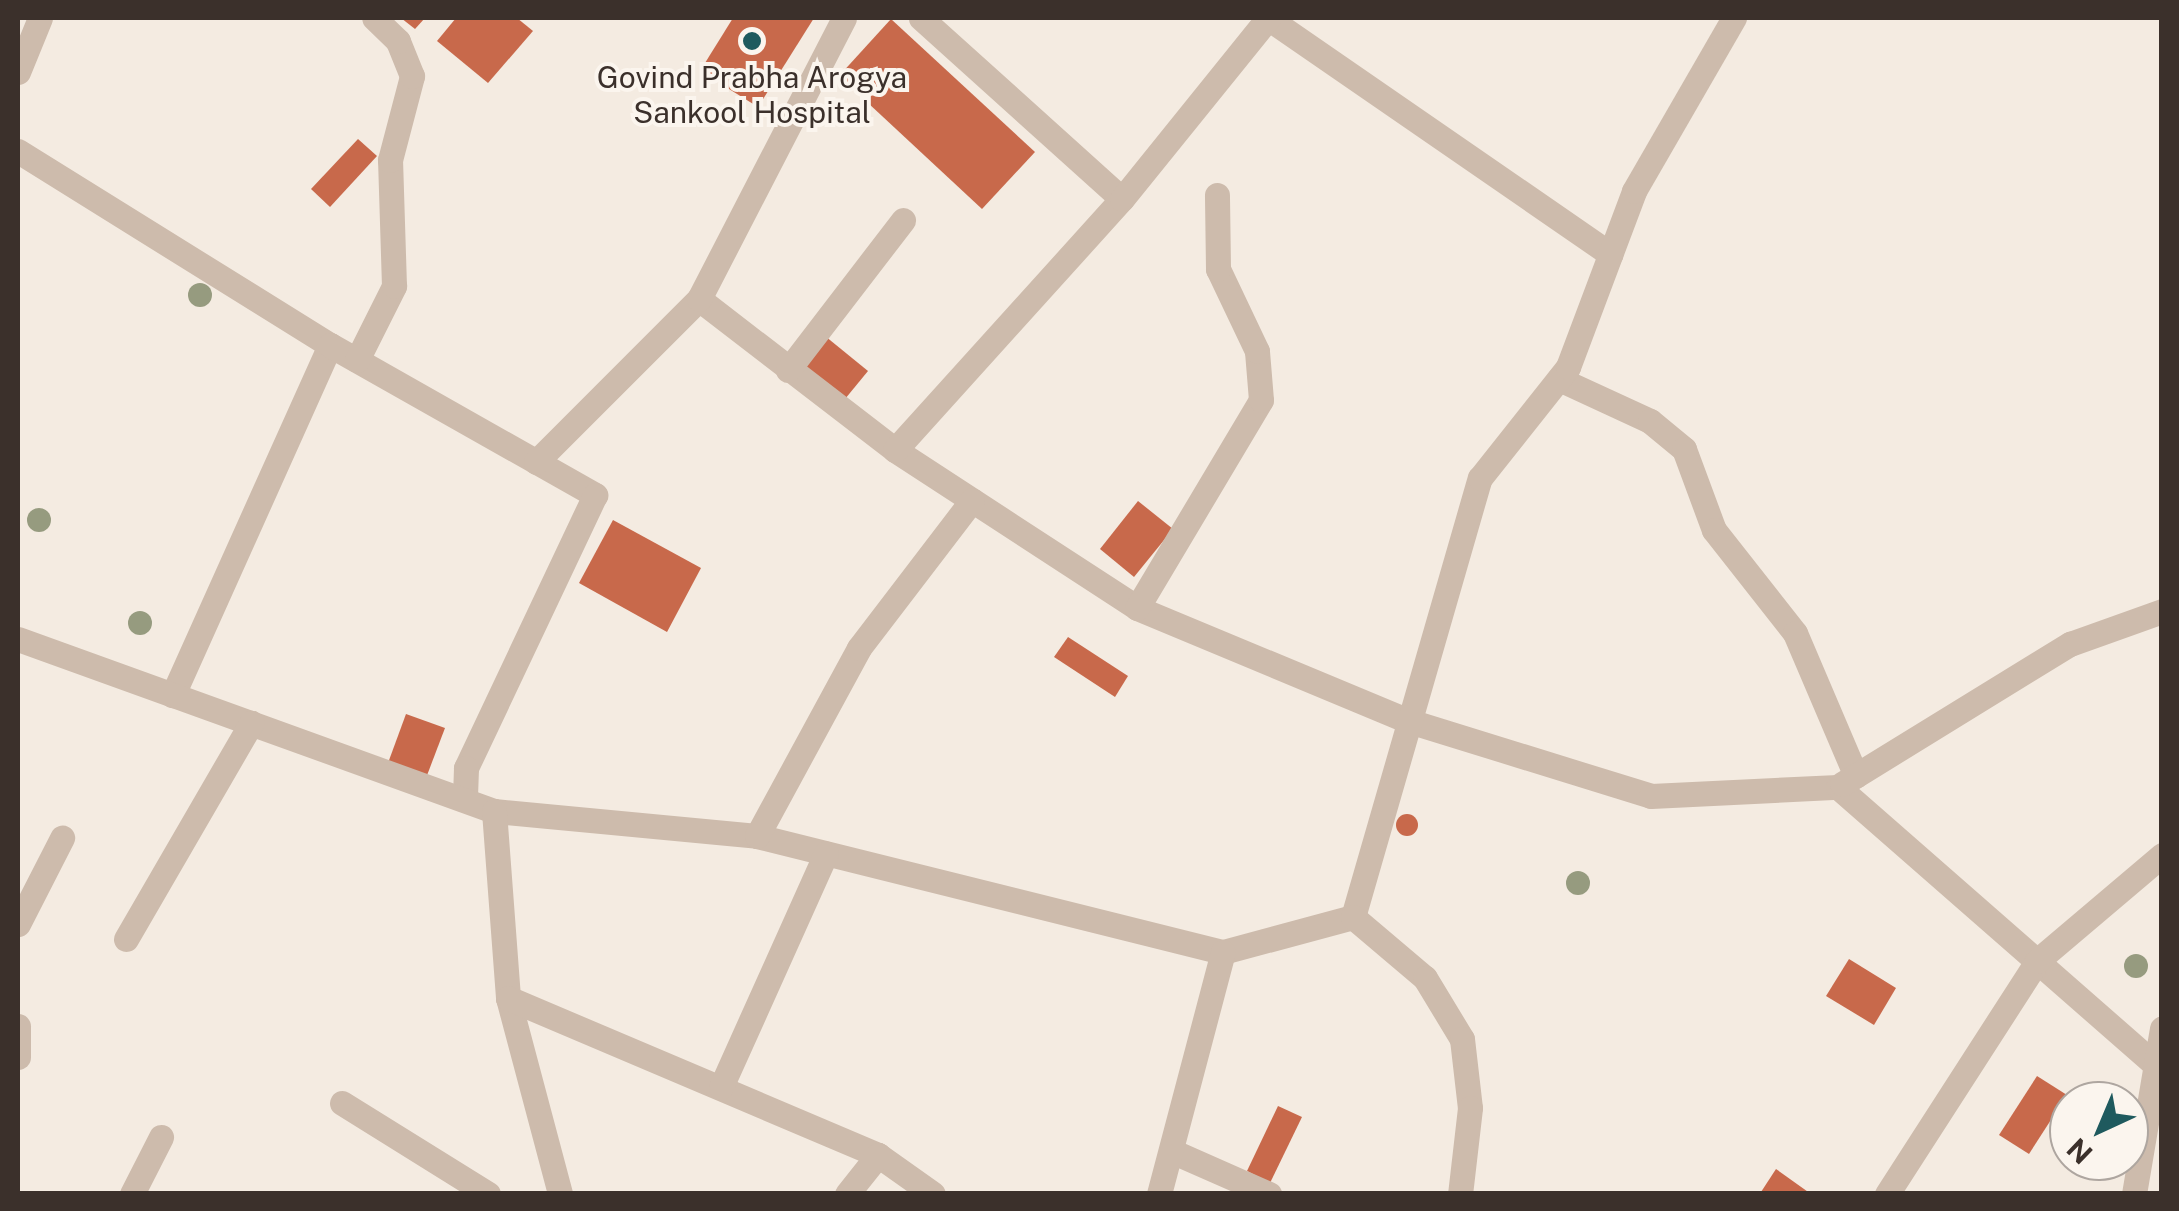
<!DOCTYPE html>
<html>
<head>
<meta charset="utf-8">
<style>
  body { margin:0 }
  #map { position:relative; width:2179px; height:1211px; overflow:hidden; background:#f4ebe1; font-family:"Public Sans",sans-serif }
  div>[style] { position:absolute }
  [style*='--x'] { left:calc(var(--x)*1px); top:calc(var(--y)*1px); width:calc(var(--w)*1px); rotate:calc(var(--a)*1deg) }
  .building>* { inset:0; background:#c8694b }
  .round { border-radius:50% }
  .street>* { height:25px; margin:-12.5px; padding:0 12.5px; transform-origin:12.5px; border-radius:12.5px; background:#cdbbac }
  .trees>* { width:24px; height:24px; margin:-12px; border-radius:50%; background:#969b7f }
  .dots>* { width:28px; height:28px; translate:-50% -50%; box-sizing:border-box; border:5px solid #fbf5ee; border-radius:50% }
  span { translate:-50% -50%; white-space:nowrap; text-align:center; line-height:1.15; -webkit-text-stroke:8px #fbf5ee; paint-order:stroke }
  .poi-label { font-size:30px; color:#3b302b }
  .frame { position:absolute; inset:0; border:20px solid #3b302b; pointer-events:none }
  .north { position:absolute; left:2049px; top:1081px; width:100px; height:100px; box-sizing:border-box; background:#fbf5ee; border:2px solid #aea6a0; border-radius:50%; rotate:224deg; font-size:28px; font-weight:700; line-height:40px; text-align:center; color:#3b302b }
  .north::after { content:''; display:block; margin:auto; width:35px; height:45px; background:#1f5a5e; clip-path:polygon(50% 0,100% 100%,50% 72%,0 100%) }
</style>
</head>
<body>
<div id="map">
  <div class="building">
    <div style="clip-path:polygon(401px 18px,425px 18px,415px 29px)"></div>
    <div style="clip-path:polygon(456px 18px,517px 18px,533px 31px,488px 83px,437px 41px)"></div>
    <div style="clip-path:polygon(733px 18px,814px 18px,758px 107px,700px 71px)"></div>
    <div style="clip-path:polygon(891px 19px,1035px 152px,982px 209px,839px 76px)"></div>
    <div style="clip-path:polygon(358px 139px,377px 156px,330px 207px,311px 189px)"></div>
    <div style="clip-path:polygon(825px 336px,868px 371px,845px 399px,802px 365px)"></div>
    <div style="clip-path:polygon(1138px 501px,1173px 529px,1134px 577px,1100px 549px)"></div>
    <div style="clip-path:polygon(613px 520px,701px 568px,667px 632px,579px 583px)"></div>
    <div style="clip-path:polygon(1068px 637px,1128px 676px,1115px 697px,1054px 657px)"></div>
    <div style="clip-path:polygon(406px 714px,445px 728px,426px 778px,388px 763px)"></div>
    <div class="round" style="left:1396px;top:814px;width:22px;height:22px"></div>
    <div style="clip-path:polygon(1849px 959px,1896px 988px,1874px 1025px,1826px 996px)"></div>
    <div style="clip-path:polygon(2037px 1076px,2067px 1095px,2029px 1154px,1999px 1135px)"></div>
    <div style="clip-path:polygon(1278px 1106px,1302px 1117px,1270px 1183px,1247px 1171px)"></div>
    <div style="clip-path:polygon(1776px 1169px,1811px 1194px,1761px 1192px)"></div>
  </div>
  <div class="street">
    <div style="--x:921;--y:18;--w:270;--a:42"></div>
    <div style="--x:1268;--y:18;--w:416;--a:34.6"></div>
    <div style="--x:18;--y:72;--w:58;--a:-67.8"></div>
    <div style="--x:18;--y:151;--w:367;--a:31.9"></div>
    <div style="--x:330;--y:345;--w:384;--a:114.2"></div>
    <div style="--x:699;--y:299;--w:247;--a:37.6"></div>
    <div style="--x:895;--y:450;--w:289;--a:33.1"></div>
    <div style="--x:1137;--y:608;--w:295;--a:22.6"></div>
    <div style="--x:1409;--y:721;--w:253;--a:17.2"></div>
    <div style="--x:1651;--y:796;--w:187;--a:-2.8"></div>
    <div style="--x:1838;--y:787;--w:415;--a:41.2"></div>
    <div style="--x:330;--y:345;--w:305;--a:29.5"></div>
    <div style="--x:595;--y:495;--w:302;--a:115.3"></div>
    <div style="--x:466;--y:768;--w:31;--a:92"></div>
    <div style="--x:357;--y:360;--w:83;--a:-63.4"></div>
    <div style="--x:394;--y:286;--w:126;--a:-91.8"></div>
    <div style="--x:390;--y:160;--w:87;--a:-75.3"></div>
    <div style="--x:412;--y:76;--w:38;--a:-112"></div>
    <div style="--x:398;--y:41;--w:33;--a:-136"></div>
    <div style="--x:788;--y:370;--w:189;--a:-52.5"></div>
    <div style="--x:1559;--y:379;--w:100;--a:24.8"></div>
    <div style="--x:1650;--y:421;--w:44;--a:39.5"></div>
    <div style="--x:1684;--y:449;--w:86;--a:69.7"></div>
    <div style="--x:1714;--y:530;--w:131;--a:51.8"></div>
    <div style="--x:1795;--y:633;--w:155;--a:66.9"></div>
    <div style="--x:895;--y:450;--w:338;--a:-47.9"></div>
    <div style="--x:1122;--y:199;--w:233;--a:-51.1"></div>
    <div style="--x:536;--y:462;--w:231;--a:-45"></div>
    <div style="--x:699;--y:299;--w:316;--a:-62.7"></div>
    <div style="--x:1137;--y:608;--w:242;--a:-59.2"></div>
    <div style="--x:1261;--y:400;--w:49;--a:-94.7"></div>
    <div style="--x:1257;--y:351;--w:91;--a:-115.4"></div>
    <div style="--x:1218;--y:269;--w:74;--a:-90.8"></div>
    <div style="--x:18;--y:639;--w:506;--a:19.87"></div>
    <div style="--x:494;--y:811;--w:264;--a:5.4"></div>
    <div style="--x:757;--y:836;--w:480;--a:14"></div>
    <div style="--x:1223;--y:952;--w:135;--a:-15.1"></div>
    <div style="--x:1353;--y:917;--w:457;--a:-73.9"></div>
    <div style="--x:1480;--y:478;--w:142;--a:-51.6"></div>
    <div style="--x:1568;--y:367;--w:188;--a:-69.4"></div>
    <div style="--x:1634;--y:191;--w:200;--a:-60"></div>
    <div style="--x:1842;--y:784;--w:268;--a:-31.6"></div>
    <div style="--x:2070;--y:644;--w:98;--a:-19.7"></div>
    <div style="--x:494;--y:811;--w:188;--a:85.7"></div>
    <div style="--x:508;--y:998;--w:203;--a:75.1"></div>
    <div style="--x:757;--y:836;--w:214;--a:-61.5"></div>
    <div style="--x:859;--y:648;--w:186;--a:-52.6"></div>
    <div style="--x:1353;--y:917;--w:94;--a:40.3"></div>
    <div style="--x:1425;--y:978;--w:71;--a:58.8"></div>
    <div style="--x:1462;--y:1039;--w:69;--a:83.4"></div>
    <div style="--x:1470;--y:1108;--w:87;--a:96.6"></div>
    <div style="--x:18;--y:924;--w:97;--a:-62.9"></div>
    <div style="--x:126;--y:939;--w:250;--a:-59.9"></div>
    <div style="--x:508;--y:998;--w:402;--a:23"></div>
    <div style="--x:878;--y:1155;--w:67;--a:35.3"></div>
    <div style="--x:18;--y:1026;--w:31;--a:90"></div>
    <div style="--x:721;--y:1087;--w:256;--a:-65.8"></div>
    <div style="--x:342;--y:1103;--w:172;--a:31.9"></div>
    <div style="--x:1176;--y:1153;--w:102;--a:23.8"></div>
    <div style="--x:132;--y:1194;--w:64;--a:-63"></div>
    <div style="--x:847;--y:1194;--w:50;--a:-51.5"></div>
    <div style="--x:1159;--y:1194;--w:250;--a:-75.2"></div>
    <div style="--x:1887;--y:1194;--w:277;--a:-57.2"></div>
    <div style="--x:2037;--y:961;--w:164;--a:-40.3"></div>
    <div style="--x:2134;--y:1194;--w:168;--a:-80.4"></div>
  </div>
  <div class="trees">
    <div style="left:200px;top:295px"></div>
    <div style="left:39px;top:520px"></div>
    <div style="left:140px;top:623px"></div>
    <div style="left:1578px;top:883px"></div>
    <div style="left:2136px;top:966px"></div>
  </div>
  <div class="dots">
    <div style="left:752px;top:41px;background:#1f5a5e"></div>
  </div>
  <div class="poi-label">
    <span style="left:752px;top:94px">Govind Prabha Arogya<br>Sankool Hospital</span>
  </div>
  <div class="frame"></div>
  <div class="north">N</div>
</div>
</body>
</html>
